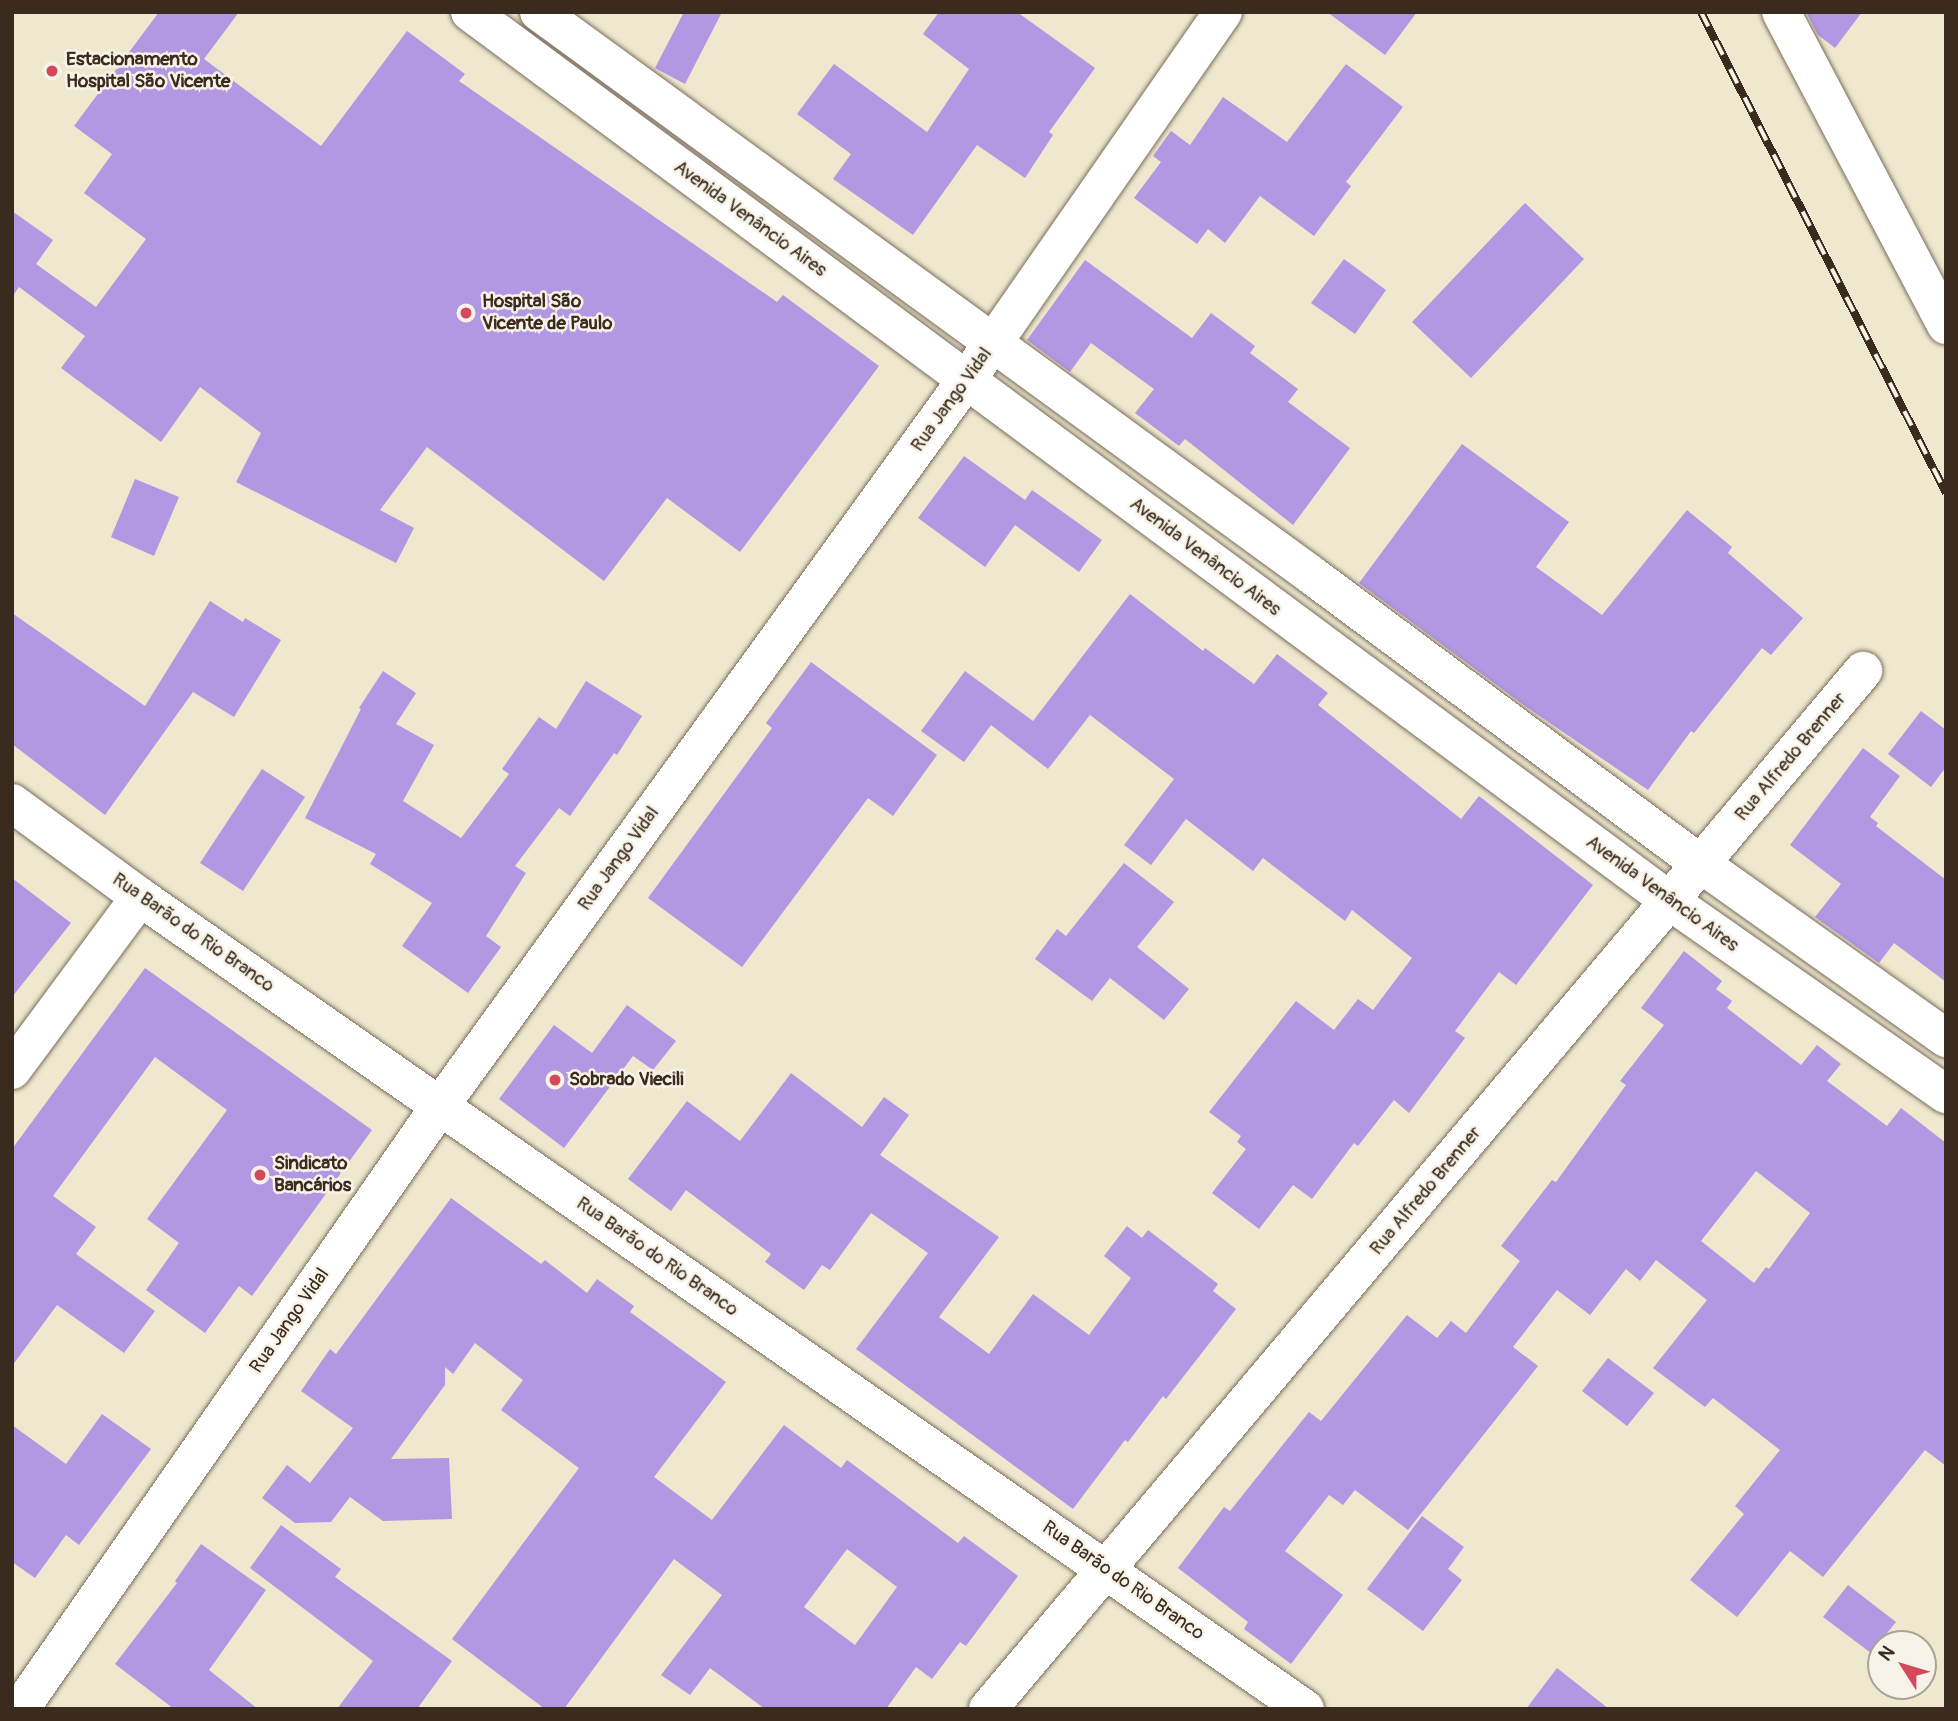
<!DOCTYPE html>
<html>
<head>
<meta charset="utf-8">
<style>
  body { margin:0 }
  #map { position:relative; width:1958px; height:1721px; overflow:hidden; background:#eee8ce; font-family:Pangolin,sans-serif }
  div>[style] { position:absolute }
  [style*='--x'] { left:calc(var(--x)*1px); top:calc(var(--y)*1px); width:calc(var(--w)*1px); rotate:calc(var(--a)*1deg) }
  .building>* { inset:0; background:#b297e2 }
  .roads { filter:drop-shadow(0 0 2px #7a6c5c) drop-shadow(0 0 2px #7a6c5c) }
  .minor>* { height:38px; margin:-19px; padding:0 19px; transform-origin:19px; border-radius:19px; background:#fff }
  .major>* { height:38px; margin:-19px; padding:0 19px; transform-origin:19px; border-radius:19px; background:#fff }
  .rail>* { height:8px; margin-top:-4px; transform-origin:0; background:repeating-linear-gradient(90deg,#f7f3e8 0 16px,#3b2a1e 0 32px); box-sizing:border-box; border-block:2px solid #3b2a1e }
  .dots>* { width:19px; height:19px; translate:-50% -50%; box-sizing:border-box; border:4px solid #f7f3e8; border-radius:50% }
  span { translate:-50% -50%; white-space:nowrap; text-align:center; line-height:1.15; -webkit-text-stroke:5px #f7f3e8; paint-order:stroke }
  .poi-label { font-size:19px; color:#3b2a1e; font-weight:700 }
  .left { translate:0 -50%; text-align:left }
  .street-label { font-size:19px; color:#3b2a1e }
  .frame { position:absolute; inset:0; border:14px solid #3b2a1e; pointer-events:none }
  .north { position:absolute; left:1867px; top:1630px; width:70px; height:70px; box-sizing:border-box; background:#f7f3e8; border:2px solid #aca397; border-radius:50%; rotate:307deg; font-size:19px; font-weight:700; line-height:28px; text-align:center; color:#3b2a1e }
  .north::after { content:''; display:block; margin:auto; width:24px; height:32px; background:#d1495b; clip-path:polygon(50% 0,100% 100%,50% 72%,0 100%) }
</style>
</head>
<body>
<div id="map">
  <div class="building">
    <div style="clip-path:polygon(159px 12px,239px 12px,204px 59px,321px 146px,407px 31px,465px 74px,459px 81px,777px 302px,783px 295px,879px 366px,740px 552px,667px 498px,604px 581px,427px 447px,380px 510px,414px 528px,396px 563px,236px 482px,261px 433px,200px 387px,161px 442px,61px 368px,85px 336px,19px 287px,12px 297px,12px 211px,53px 240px,36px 264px,96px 307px,146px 239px,84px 193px,112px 154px,74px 126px)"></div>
    <div style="clip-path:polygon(684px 12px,722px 12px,685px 84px,655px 68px)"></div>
    <div style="clip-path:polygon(939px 12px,1017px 12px,1095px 68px,1049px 132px,1053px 135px,1025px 178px,977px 145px,913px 235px,833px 179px,851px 154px,797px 114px,834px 64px,927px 132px,969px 69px,923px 34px)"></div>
    <div style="clip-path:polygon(1327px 12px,1417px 12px,1385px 55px)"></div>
    <div style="clip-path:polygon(1806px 12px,1862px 12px,1835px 48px,1818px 35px)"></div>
    <div style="clip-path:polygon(1346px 64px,1403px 107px,1346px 182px,1351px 186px,1314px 236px,1260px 196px,1225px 243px,1208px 229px,1197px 244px,1134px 198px,1161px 162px,1153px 156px,1171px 131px,1190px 145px,1223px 97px,1287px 142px)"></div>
    <div style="clip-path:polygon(1525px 203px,1584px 259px,1471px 378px,1412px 322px)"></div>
    <div style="clip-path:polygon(1344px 259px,1386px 290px,1355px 334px,1311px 303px)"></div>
    <div style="clip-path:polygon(1085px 260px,1192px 338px,1211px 313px,1255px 346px,1250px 353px,1298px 389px,1288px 402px,1350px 448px,1293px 525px,1185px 439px,1179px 446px,1135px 413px,1154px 389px,1091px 343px,1070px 372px,1027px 340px)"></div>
    <div style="clip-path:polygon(1462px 444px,1569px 522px,1536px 567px,1602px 615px,1687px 510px,1732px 547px,1728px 553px,1803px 618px,1771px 655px,1762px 648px,1694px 733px,1691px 731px,1648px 790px,1525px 706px,1359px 583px)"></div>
    <div style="clip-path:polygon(964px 456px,1025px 500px,1032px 490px,1102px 540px,1079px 572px,1015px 525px,985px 567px,918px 518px)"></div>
    <div style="clip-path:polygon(135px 479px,179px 497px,154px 556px,111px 537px)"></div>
    <div style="clip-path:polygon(1130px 594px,1203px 651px,1205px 648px,1254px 684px,1277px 654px,1328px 693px,1318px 705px,1461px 819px,1479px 796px,1593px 885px,1516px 985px,1499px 972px,1455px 1031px,1465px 1038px,1409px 1113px,1394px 1100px,1358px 1146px,1354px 1143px,1312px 1199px,1293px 1185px,1259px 1229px,1212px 1193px,1246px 1149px,1237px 1142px,1241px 1136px,1209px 1112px,1296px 1001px,1334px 1030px,1358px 999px,1373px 1010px,1412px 958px,1352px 910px,1345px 921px,1263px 858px,1253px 871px,1186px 819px,1151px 865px,1124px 845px,1174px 779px,1090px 715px,1048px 769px,991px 725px,964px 762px,921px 731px,965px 671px,1033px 721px)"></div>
    <div style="clip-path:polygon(210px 601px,243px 622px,245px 618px,281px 640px,234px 717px,193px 692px,105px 815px,12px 744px,12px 613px,145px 706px)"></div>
    <div style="clip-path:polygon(811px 662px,937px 755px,893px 816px,868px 798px,742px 967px,648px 898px,772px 728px,766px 723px)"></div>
    <div style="clip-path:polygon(383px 671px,416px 693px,396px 724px,434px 745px,403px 801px,461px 838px,509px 774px,502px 769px,539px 717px,556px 729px,586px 681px,642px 716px,617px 755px,614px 753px,570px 816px,559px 808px,515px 866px,526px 873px,486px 936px,501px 947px,468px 993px,402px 946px,432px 903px,370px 864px,376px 854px,305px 818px,361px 709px,359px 708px)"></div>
    <div style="clip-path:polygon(1921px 711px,1946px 730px,1946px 767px,1931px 787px,1888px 754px)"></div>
    <div style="clip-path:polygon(1863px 748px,1900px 776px,1870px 817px,1878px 823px,1876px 826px,1946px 880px,1946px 982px,1894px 943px,1879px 963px,1815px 917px,1841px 884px,1790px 845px)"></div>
    <div style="clip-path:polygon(262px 769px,305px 797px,243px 891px,200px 863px)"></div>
    <div style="clip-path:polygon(1124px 863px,1174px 902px,1137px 947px,1189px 989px,1164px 1020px,1110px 978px,1092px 1001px,1035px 959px,1057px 929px,1066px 936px)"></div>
    <div style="clip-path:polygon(12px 878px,71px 923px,12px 997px)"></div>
    <div style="clip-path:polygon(evenodd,1684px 951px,1722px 981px,1716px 989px,1732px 1001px,1727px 1008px,1801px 1065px,1817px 1045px,1841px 1064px,1827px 1081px,1887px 1126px,1901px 1108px,1946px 1143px,1946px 1466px,1925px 1450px,1823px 1577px,1790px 1551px,1737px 1617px,1690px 1580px,1744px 1514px,1735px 1506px,1780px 1450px,1713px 1398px,1705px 1407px,1653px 1368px,1707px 1300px,1656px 1260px,1640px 1281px,1626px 1269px,1590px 1315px,1557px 1290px,1513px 1347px,1538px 1366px,1408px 1530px,1355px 1490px,1343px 1505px,1329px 1495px,1285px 1551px,1343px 1595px,1291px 1664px,1244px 1629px,1248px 1622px,1178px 1568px,1224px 1507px,1230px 1511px,1309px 1412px,1321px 1421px,1407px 1315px,1437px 1338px,1451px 1321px,1466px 1333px,1520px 1261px,1501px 1246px,1552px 1180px,1556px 1182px,1626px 1085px,1620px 1081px,1664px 1025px,1641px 1008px,1684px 951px,1756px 1171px,1810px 1213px,1769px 1269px,1766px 1267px,1754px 1283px,1701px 1241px,1756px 1171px)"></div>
    <div style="clip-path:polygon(145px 968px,372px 1130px,252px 1296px,239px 1286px,205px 1333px,146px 1290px,179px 1243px,147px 1219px,227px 1110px,155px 1057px,53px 1196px,96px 1227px,76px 1254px,155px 1311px,124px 1353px,57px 1305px,12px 1366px,12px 1149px)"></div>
    <div style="clip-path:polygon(627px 1005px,676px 1041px,653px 1070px,633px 1056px,564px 1148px,499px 1099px,554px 1025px,592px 1053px)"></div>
    <div style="clip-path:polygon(791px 1073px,862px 1127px,884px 1097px,909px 1115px,880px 1155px,999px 1237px,939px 1317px,989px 1354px,1033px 1294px,1089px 1335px,1131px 1278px,1104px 1256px,1127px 1226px,1142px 1238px,1148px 1230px,1218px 1284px,1213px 1291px,1236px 1309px,1166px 1399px,1163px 1396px,1128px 1442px,1125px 1440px,1073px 1509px,856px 1349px,928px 1253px,871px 1213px,830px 1270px,822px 1265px,804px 1290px,765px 1262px,771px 1254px,686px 1190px,671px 1211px,628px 1179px,687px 1101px,740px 1141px)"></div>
    <div style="clip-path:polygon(evenodd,451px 1198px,541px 1264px,545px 1260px,587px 1293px,597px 1279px,634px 1306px,630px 1312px,726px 1382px,654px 1477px,712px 1520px,784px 1425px,841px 1468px,847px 1460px,958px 1543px,964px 1536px,1018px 1576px,966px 1646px,960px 1642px,932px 1679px,916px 1667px,886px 1709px,765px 1709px,710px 1668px,690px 1695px,661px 1675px,722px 1595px,674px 1559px,564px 1709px,545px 1709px,452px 1639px,579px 1468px,501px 1410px,523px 1380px,475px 1343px,453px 1374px,445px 1367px,445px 1385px,391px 1459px,449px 1458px,452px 1519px,383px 1521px,350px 1497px,331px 1522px,295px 1523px,262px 1498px,287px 1465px,310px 1483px,353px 1428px,301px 1391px,330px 1349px,336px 1354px,451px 1198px,847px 1549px,897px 1587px,855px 1645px,804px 1607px,847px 1549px)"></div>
    <div style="clip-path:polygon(1608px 1358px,1654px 1393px,1627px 1426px,1582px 1391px)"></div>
    <div style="clip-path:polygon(102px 1414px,151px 1449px,79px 1545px,66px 1535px,35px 1578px,12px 1562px,12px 1425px,66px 1464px)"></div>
    <div style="clip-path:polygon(1422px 1516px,1464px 1547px,1448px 1569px,1462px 1580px,1423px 1631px,1367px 1589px)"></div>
    <div style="clip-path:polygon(281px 1525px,341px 1569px,335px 1577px,452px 1661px,417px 1709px,337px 1709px,373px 1661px,250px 1568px)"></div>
    <div style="clip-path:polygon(201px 1544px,266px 1590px,209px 1670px,258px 1709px,174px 1709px,115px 1664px,177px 1583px,175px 1581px)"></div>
    <div style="clip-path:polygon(1848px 1585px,1896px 1622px,1871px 1653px,1823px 1617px)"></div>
    <div style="clip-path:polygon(1557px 1668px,1609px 1709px,1526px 1709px)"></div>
  </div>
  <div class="roads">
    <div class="minor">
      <div style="--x:1781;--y:12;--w:354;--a:62.2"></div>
      <div style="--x:12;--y:803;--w:159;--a:36.3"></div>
      <div style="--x:140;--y:897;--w:1420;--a:34.88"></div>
      <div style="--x:12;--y:1070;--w:215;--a:-53.5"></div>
      <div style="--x:20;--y:1709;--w:735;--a:-55.14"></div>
      <div style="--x:440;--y:1106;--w:942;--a:-54.07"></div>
      <div style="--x:993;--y:343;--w:403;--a:-55.2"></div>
      <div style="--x:988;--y:1709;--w:1358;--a:-49.87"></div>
    </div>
    <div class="major">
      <div style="--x:470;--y:12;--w:1493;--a:36.53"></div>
      <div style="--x:1670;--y:901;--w:337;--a:35"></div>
      <div style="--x:539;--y:12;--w:954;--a:36.09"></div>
      <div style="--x:1310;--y:574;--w:487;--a:36.6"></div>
      <div style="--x:1701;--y:864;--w:301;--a:35.4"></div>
    </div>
  </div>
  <div class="rail">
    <div style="--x:1701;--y:12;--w:540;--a:63.01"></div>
  </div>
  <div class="dots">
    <div style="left:52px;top:71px;background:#d1495b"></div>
    <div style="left:466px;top:313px;background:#d1495b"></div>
    <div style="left:555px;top:1080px;background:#d1495b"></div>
    <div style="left:260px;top:1175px;background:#d1495b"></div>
  </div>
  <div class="poi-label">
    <span class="left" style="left:66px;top:71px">Estacionamento<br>Hospital São Vicente</span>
    <span class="left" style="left:482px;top:313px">Hospital São<br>Vicente de Paulo</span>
    <span class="left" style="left:569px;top:1080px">Sobrado Viecili</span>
    <span class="left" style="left:274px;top:1175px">Sindicato<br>Bancários</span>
  </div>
  <div class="street-label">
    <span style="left:750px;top:219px;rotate:36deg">Avenida Venâncio Aires</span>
    <span style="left:952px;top:400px;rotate:-54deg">Rua Jango Vidal</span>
    <span style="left:1205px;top:557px;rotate:37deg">Avenida Venâncio Aires</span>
    <span style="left:1791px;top:757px;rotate:-50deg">Rua Alfredo Brenner</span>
    <span style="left:619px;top:859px;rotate:-54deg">Rua Jango Vidal</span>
    <span style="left:1662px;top:894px;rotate:36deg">Avenida Venâncio Aires</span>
    <span style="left:193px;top:933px;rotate:35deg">Rua Barão do Rio Branco</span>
    <span style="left:1426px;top:1191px;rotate:-50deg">Rua Alfredo Brenner</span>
    <span style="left:657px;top:1257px;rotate:35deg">Rua Barão do Rio Branco</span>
    <span style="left:290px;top:1321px;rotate:-55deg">Rua Jango Vidal</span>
    <span style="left:1123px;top:1581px;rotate:35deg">Rua Barão do Rio Branco</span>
  </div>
  <div class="frame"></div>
  <div class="north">N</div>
</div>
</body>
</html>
